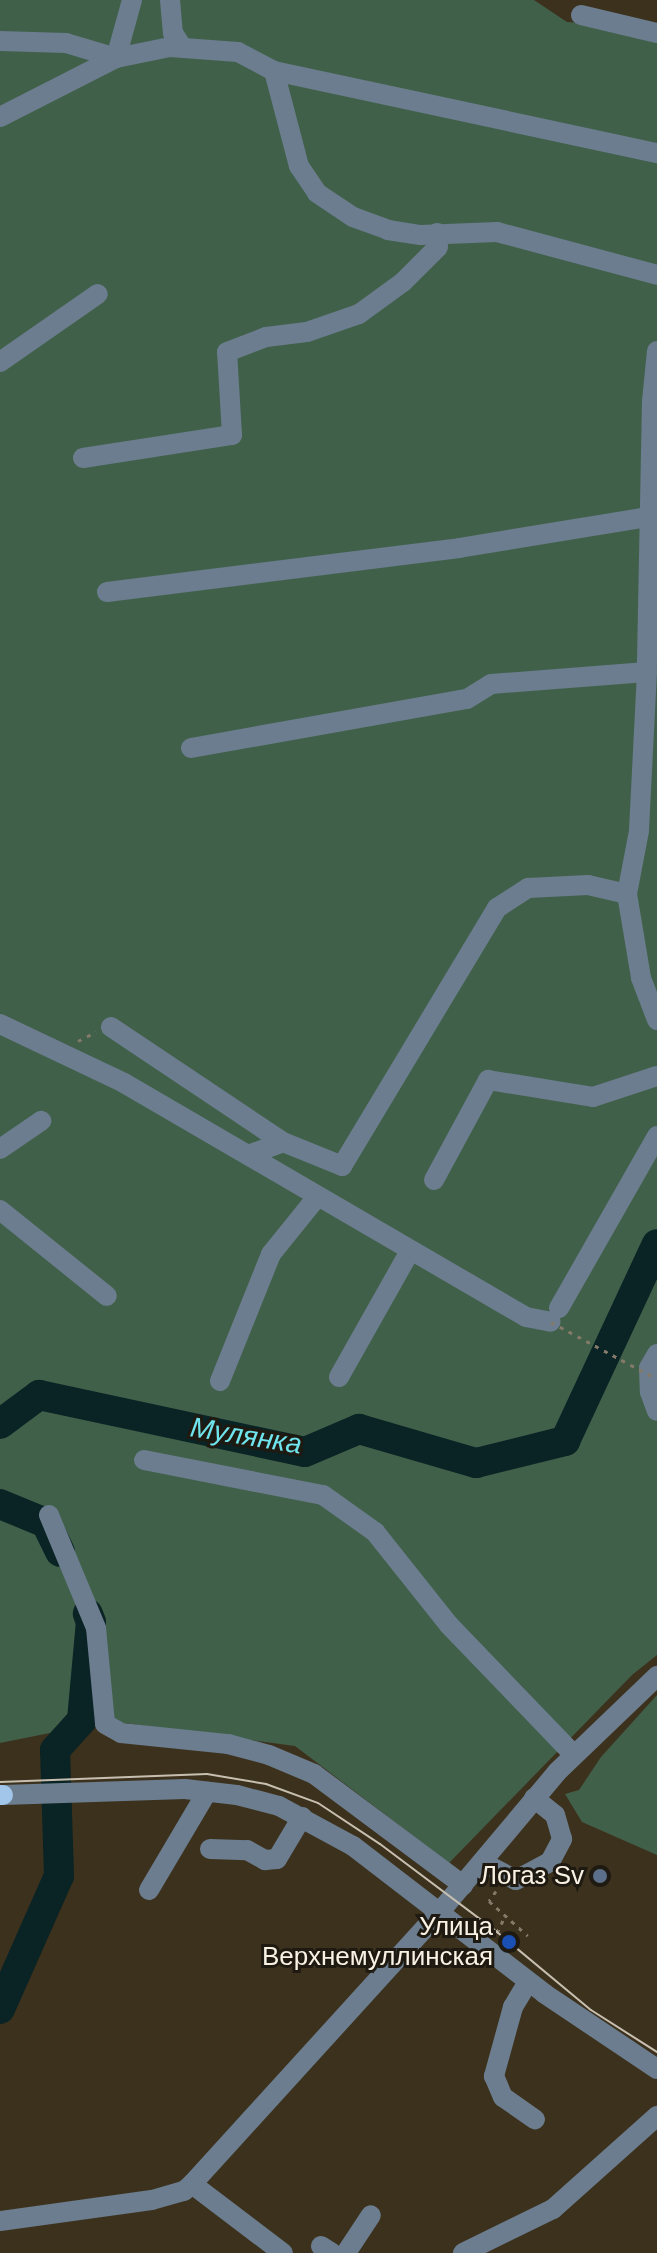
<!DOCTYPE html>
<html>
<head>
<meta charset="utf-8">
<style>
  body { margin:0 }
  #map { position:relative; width:657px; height:2253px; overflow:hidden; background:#3c311d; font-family:Helvetica,sans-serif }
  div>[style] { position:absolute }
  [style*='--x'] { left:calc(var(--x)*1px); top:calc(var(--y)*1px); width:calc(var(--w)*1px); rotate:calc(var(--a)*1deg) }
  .green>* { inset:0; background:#41604a }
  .river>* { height:30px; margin:-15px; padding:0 15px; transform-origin:15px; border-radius:15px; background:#0a2324 }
  .path>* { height:3px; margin-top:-1.5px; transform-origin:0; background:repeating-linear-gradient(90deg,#847a69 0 4px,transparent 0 10px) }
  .minor>* { height:20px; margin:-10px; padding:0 10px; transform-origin:10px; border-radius:10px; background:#6b7d8e }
  .major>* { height:20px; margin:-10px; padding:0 10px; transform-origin:10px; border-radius:10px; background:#a2c6ea }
  .tram>* { height:2px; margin:-1px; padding:0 1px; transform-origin:1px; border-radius:1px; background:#c7bfb0 }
  .path-bridge>* { height:3px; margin-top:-1.5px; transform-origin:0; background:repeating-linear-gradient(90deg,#847a69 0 4px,transparent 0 10px) }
  .dots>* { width:22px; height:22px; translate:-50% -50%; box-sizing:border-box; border:4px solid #1f1a11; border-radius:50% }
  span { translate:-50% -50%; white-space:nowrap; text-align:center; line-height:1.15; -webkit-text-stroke:6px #1f1a11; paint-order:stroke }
  .poi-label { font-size:26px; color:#f8f1e4 }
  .right { translate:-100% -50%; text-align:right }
  .water-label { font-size:28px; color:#6fe4ed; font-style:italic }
</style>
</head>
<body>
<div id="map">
  <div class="green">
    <div style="clip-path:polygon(0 0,534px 0,567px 22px,657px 28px,657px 1655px,632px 1675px,449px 1863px,295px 1746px,110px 1721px,0 1743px)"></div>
    <div style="clip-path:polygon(657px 1695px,657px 1855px,582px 1822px,565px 1794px,579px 1790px,601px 1757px)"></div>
  </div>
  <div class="river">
    <div style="--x:0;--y:1424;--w:49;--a:-36.6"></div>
    <div style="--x:39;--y:1395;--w:272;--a:12.1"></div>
    <div style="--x:305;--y:1452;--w:59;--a:-23.1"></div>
    <div style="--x:359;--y:1429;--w:122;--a:16.2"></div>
    <div style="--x:476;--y:1463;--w:92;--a:-13.9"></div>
    <div style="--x:565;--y:1441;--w:217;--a:-65"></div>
    <div style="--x:0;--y:1504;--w:50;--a:22.4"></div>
    <div style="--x:46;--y:1523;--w:32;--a:64"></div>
    <div style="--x:0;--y:2009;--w:145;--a:-66.1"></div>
    <div style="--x:59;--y:1876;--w:126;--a:-91.8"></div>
    <div style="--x:55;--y:1750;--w:40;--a:-48"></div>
    <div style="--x:82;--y:1720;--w:98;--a:-84.8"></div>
    <div style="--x:91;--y:1622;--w:9;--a:-111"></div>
  </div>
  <div class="path">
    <div style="--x:78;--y:1041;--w:20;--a:-27"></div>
    <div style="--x:496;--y:1891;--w:12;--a:125"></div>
    <div style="--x:489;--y:1901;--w:52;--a:41.9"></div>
    <div style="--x:497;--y:1933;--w:17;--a:-65"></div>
  </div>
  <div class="minor">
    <div style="--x:170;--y:0;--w:33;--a:85"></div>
    <div style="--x:173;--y:33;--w:17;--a:57"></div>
    <div style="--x:581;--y:15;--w:78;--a:13.3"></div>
    <div style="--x:0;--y:41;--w:66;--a:1.7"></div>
    <div style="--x:66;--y:43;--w:52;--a:16.7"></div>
    <div style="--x:116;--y:58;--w:60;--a:-74.6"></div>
    <div style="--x:274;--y:71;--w:392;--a:12.1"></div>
    <div style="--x:0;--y:117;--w:130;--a:-27"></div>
    <div style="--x:116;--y:58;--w:55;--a:-11.5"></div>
    <div style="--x:170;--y:47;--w:68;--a:4.2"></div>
    <div style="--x:238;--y:52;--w:41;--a:27.8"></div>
    <div style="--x:274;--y:71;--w:98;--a:75.3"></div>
    <div style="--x:299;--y:166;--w:32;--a:56"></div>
    <div style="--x:317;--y:193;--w:43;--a:33.7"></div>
    <div style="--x:353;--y:217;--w:37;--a:20"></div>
    <div style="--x:388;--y:230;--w:33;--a:9"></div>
    <div style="--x:421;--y:235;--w:76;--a:-2.3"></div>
    <div style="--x:497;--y:232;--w:166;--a:15"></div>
    <div style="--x:657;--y:351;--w:50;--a:95.7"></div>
    <div style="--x:652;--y:401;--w:271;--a:91.1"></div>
    <div style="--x:647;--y:672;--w:159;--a:92.9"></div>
    <div style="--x:639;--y:831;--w:64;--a:100.8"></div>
    <div style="--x:627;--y:894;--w:85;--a:80.5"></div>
    <div style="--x:641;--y:978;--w:45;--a:69.1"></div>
    <div style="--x:0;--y:362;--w:119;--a:-34.8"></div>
    <div style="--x:83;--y:458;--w:151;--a:-8.8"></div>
    <div style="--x:232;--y:435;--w:83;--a:-93.4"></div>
    <div style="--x:227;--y:352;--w:42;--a:-21"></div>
    <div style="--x:266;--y:337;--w:41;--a:-7"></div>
    <div style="--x:307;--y:332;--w:55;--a:-19.1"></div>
    <div style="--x:359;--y:314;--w:54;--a:-36"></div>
    <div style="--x:403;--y:282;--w:49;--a:-45"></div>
    <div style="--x:438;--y:247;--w:14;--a:-94"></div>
    <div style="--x:107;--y:592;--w:355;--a:-7.1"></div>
    <div style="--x:459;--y:548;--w:192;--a:-9.3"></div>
    <div style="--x:191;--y:748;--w:280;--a:-10.1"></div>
    <div style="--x:467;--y:699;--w:28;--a:-32"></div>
    <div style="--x:491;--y:684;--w:156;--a:-4.4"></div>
    <div style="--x:0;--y:1024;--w:137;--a:25.4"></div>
    <div style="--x:124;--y:1083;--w:465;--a:30.2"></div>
    <div style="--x:526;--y:1317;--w:25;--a:11"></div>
    <div style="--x:111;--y:1027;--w:207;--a:33.8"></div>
    <div style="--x:0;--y:1149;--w:50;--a:-34.3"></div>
    <div style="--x:248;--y:1155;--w:37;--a:-20"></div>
    <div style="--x:283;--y:1142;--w:64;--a:22.1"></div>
    <div style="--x:342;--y:1166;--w:301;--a:-59"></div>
    <div style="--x:497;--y:908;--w:37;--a:-33"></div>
    <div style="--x:528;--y:888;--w:60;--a:-2.9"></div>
    <div style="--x:588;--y:885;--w:40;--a:13"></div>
    <div style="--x:434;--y:1180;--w:114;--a:-61.6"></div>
    <div style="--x:488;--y:1080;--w:106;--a:9.2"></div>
    <div style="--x:593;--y:1097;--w:67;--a:-18.2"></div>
    <div style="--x:0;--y:1210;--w:137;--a:38.8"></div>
    <div style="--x:559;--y:1308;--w:198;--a:-60.3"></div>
    <div style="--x:657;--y:1354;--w:16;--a:120"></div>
    <div style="--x:649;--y:1368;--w:24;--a:88"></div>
    <div style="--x:650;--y:1392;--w:20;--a:70"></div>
    <div style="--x:339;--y:1377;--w:145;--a:-60.6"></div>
    <div style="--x:220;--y:1381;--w:137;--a:-68.1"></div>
    <div style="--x:271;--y:1254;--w:73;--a:-51.1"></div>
    <div style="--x:144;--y:1460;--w:182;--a:11.1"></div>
    <div style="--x:323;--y:1495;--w:64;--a:35.4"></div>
    <div style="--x:375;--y:1532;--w:119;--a:51.5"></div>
    <div style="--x:449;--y:1625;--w:180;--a:46.1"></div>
    <div style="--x:49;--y:1515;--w:122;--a:67.4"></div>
    <div style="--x:96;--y:1628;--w:96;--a:84.6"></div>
    <div style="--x:105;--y:1724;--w:18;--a:29"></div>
    <div style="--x:121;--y:1733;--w:108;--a:5.9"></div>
    <div style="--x:228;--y:1744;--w:42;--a:15"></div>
    <div style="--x:269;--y:1755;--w:49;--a:22.9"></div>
    <div style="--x:314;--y:1774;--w:186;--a:36.7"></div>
    <div style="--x:3;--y:1795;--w:182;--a:-1.9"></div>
    <div style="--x:185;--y:1789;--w:52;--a:6.6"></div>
    <div style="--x:237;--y:1795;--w:43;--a:14.7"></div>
    <div style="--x:279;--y:1806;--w:84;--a:28.4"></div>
    <div style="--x:353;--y:1846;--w:242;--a:37.6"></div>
    <div style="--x:545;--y:1994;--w:135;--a:33.8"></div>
    <div style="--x:210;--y:1849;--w:37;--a:2"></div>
    <div style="--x:247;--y:1850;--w:21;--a:29"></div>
    <div style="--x:265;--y:1860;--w:12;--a:-5"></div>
    <div style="--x:277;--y:1859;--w:49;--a:-59.2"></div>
    <div style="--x:482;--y:1862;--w:38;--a:28"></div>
    <div style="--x:516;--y:1880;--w:38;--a:-28"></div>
    <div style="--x:550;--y:1862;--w:26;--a:-62"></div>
    <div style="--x:562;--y:1839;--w:25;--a:-106"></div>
    <div style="--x:555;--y:1815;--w:27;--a:-141"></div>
    <div style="--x:149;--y:1890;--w:114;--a:-59.4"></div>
    <div style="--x:528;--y:1982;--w:29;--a:121"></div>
    <div style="--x:513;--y:2007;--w:72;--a:105.4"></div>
    <div style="--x:494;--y:2076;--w:23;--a:67"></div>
    <div style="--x:503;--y:2097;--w:39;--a:35"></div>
    <div style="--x:192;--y:2184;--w:114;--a:37.2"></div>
    <div style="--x:0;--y:2221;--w:153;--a:-7.9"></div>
    <div style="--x:152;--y:2200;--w:33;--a:-16"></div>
    <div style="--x:184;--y:2191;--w:11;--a:-41"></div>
    <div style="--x:192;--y:2184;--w:365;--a:-47.7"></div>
    <div style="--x:438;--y:1914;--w:185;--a:-50"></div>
    <div style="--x:557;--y:1772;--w:139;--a:-43.8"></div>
    <div style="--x:321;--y:2246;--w:13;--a:32"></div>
    <div style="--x:346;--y:2253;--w:45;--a:-56.7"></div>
    <div style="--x:463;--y:2253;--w:100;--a:-26.1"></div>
    <div style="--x:553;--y:2209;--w:140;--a:-41.8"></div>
  </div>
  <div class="major">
    <div style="--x:0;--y:1795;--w:3;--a:0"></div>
  </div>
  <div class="tram">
    <div style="--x:0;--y:1782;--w:207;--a:-2.2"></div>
    <div style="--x:207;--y:1774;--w:60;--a:9.6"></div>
    <div style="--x:266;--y:1784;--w:55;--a:20.1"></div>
    <div style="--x:318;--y:1803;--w:74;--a:33.5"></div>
    <div style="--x:380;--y:1844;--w:146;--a:36.9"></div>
    <div style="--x:497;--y:1932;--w:122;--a:39.7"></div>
    <div style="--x:591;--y:2010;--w:78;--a:32.5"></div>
  </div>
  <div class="path-bridge">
    <div style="--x:551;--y:1322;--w:120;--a:28.3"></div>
  </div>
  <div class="dots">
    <div style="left:600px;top:1876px;background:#5c6f8a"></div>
    <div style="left:509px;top:1942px;background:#1a4fb4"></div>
  </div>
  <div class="poi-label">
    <span class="right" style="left:584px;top:1876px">Логаз Sv</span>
    <span class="right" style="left:493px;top:1942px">Улица<br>Верхнемуллинская</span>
  </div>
  <div class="water-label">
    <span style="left:246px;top:1436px;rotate:9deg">Мулянка</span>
  </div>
</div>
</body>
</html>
